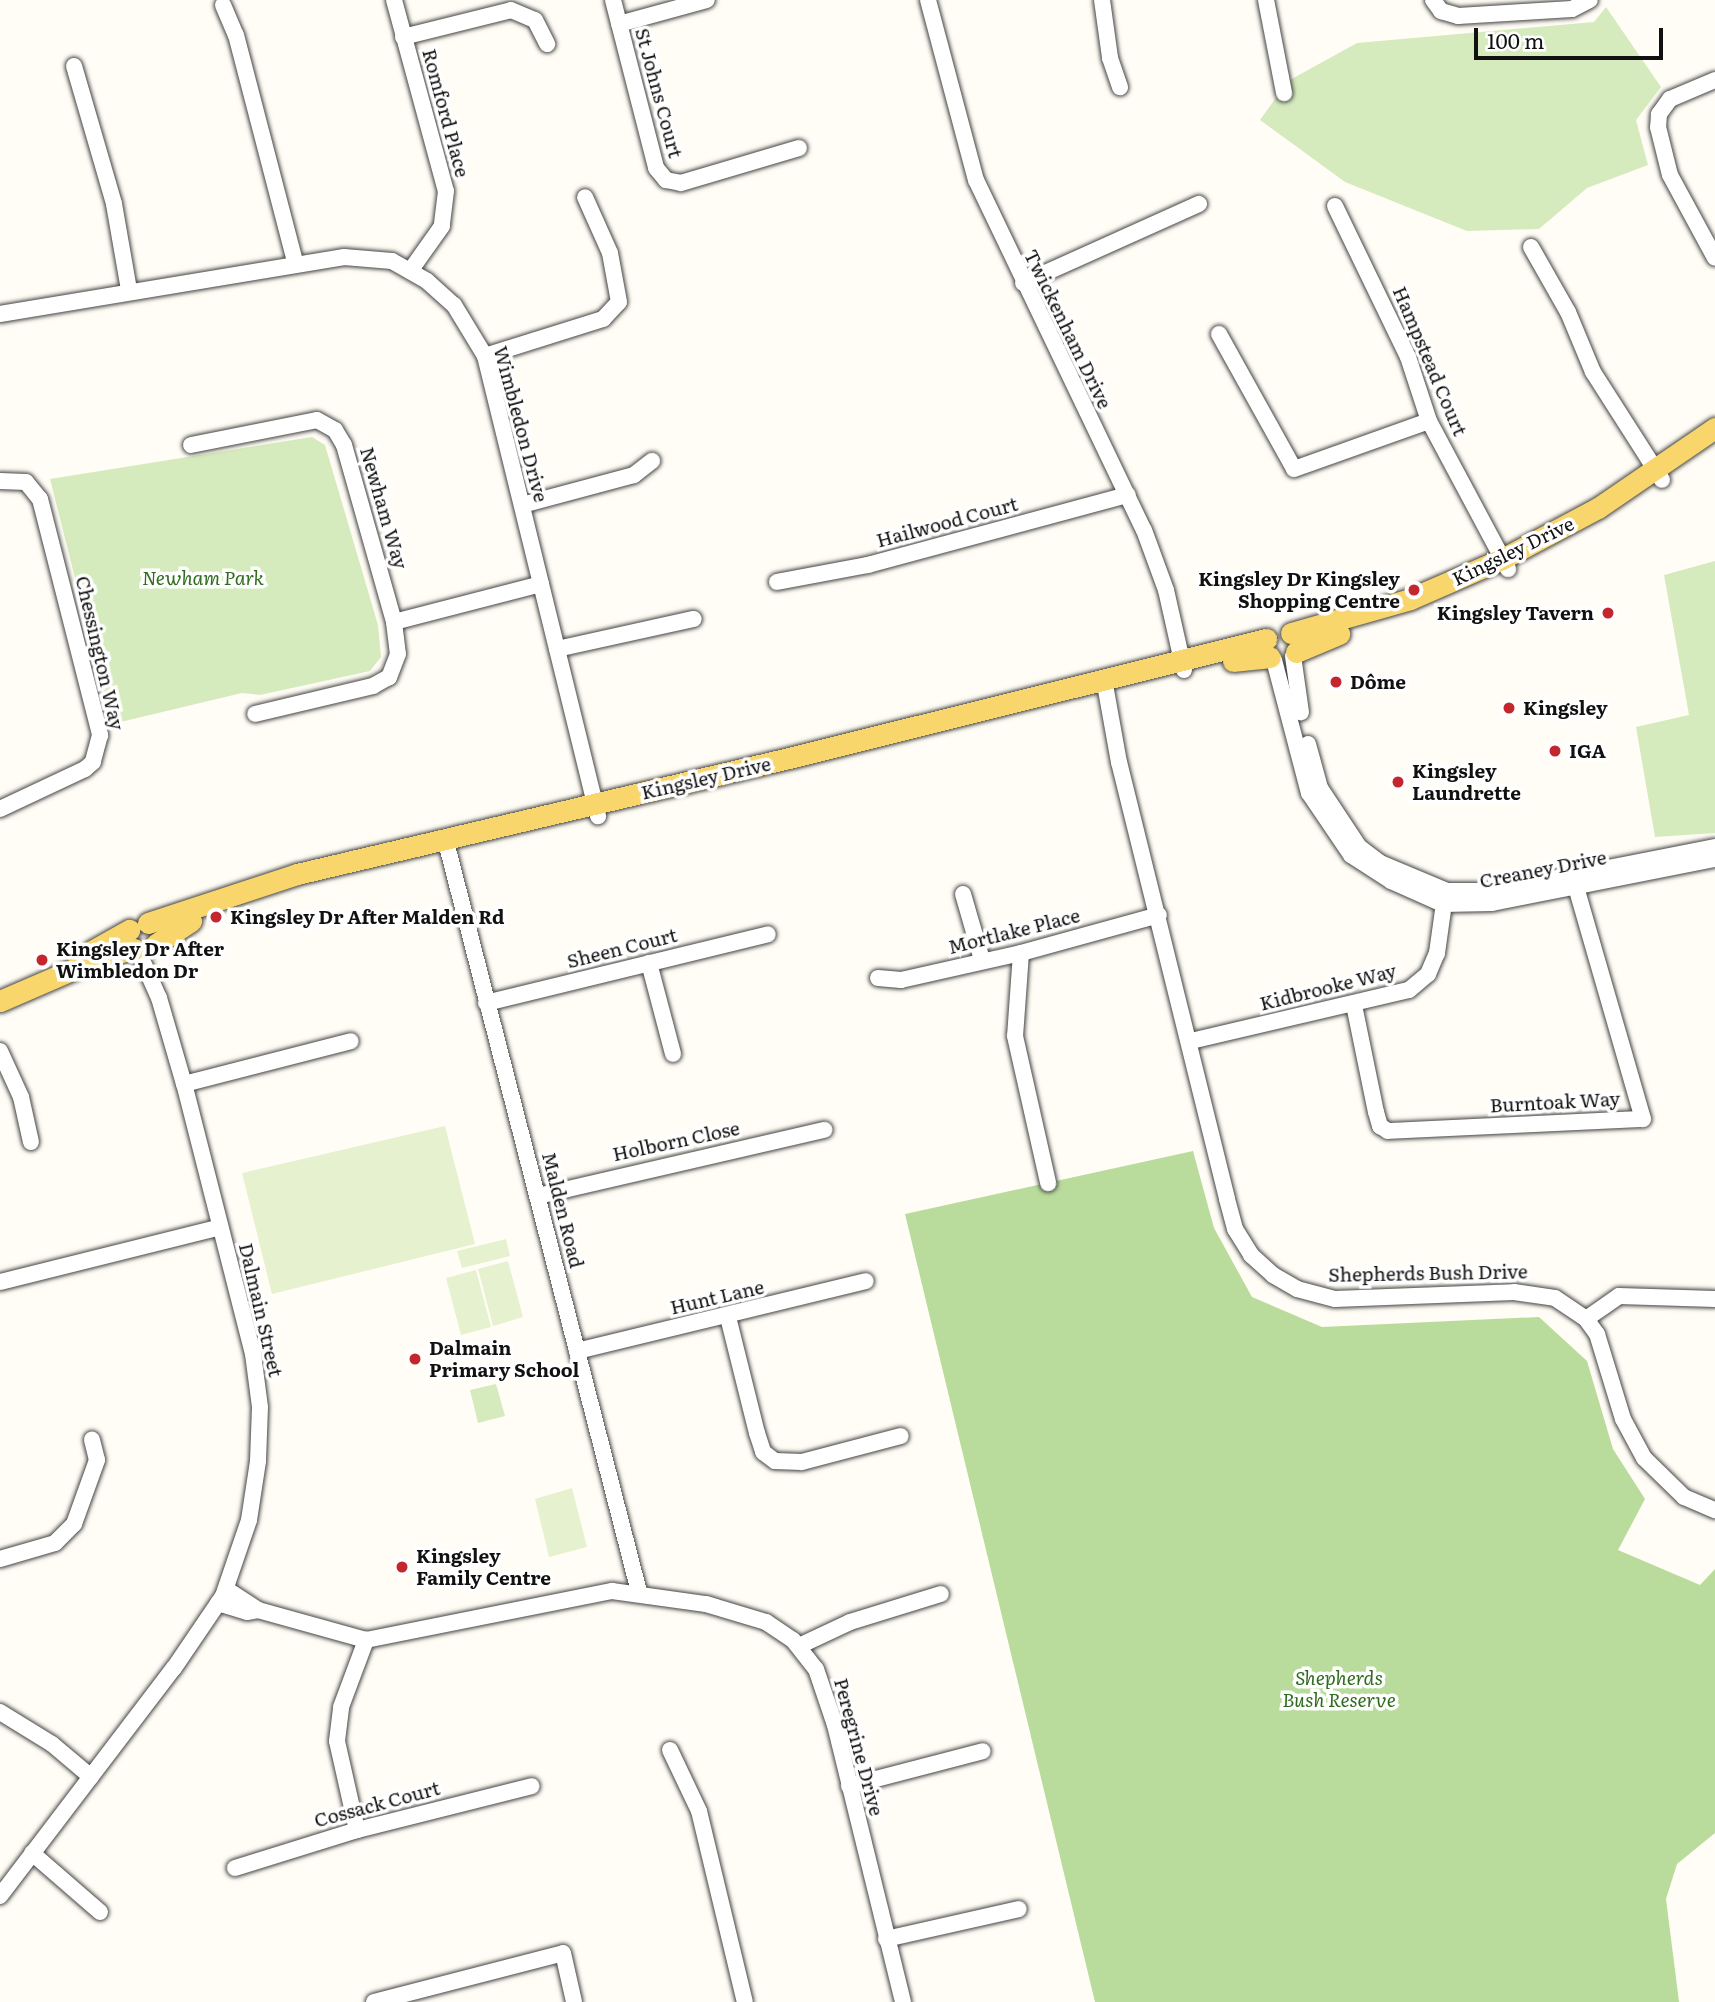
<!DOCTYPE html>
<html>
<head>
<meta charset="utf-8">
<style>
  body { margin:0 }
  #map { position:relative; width:1715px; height:2002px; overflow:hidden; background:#fffdf5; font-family:Literata,serif }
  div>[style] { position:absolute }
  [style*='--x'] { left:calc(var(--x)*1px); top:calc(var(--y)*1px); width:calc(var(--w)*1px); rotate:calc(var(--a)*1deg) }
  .green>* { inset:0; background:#d5ebbd }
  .forest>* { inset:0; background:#b9dc9c }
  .pitch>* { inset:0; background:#e6f2cf }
  .roads { filter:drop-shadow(0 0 2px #444) drop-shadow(0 0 2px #444) }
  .minor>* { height:16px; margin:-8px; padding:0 8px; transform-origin:8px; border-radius:8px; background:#fff }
  .major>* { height:21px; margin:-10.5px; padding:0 10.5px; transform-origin:10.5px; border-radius:10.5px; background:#f9d66b }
  .dots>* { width:19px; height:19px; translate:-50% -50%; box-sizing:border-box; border:4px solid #fff; border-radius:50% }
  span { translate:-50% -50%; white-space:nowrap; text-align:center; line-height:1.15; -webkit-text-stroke:7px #fff; paint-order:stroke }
  .street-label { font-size:19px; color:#111 }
  .park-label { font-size:19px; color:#2f6b1f; font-style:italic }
  .poi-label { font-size:19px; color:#111; font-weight:700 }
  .right { translate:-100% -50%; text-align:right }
  .left { translate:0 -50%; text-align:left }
  .scale { position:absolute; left:1474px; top:28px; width:189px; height:32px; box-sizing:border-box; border:4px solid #111; border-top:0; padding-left:9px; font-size:21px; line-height:24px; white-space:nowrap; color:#111; -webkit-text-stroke:5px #fff; paint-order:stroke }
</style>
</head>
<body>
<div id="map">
  <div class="green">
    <div style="clip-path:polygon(1606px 7px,1661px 87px,1636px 120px,1648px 165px,1587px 188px,1539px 229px,1467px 231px,1345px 182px,1260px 120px,1288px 81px,1357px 43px,1594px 22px)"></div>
    <div style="clip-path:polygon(312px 437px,325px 445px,378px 625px,381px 657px,370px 671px,260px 695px,242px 693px,112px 724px,50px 479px)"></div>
    <div style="clip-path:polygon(1715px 561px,1715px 833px,1655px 837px,1636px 727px,1689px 715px,1664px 575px)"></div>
    <div style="clip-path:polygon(496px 1384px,505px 1416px,478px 1423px,470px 1390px)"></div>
  </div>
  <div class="forest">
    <div style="clip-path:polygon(1193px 1151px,1214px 1228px,1252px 1297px,1322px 1327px,1539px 1317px,1587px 1361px,1613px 1449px,1645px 1499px,1618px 1550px,1700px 1585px,1715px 1569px,1715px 1833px,1677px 1864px,1666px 1899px,1679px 2002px,1095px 2002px,905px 1214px)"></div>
  </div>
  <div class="pitch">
    <div style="clip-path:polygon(445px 1126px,475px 1244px,272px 1294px,242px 1173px)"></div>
    <div style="clip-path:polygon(506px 1239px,510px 1256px,462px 1268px,457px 1251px)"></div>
    <div style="clip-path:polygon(508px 1261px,523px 1317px,493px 1326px,478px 1269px)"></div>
    <div style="clip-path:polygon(476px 1270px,491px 1327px,461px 1335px,446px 1278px)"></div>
    <div style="clip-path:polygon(572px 1488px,587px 1547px,549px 1557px,535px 1499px)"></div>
  </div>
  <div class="roads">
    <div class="minor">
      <div style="--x:394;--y:0;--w:198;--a:74.8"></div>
      <div style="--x:446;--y:191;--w:35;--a:97"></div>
      <div style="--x:442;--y:226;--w:55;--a:125.4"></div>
      <div style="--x:613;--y:0;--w:173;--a:75.6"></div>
      <div style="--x:656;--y:168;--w:16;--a:50"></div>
      <div style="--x:666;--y:180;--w:15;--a:11"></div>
      <div style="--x:681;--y:183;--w:123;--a:-16.5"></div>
      <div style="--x:928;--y:0;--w:186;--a:75.1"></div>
      <div style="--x:976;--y:180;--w:388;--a:64.4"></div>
      <div style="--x:1144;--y:530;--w:64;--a:69.9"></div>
      <div style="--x:1166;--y:590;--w:82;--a:77.3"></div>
      <div style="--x:1102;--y:0;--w:59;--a:82.1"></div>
      <div style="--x:1110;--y:58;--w:31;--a:71"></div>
      <div style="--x:1266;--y:0;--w:95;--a:79"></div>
      <div style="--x:1433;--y:0;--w:14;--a:54"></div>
      <div style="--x:1441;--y:11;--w:18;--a:16"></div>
      <div style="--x:1458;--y:16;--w:114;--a:-3.5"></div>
      <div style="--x:1572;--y:9;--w:20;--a:-27"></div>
      <div style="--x:223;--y:5;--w:33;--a:67"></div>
      <div style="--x:236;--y:35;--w:235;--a:75.4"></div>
      <div style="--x:619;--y:24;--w:91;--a:-15.3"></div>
      <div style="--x:403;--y:37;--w:111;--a:-14"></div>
      <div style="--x:511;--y:10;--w:26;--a:23"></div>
      <div style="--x:535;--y:20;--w:27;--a:63"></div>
      <div style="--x:74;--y:66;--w:144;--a:73.8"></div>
      <div style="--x:114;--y:204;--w:87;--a:80.1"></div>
      <div style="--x:1715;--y:80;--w:49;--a:157.1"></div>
      <div style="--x:1670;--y:99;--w:19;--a:126"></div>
      <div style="--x:1659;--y:114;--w:13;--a:94"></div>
      <div style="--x:1658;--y:127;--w:49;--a:76"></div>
      <div style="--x:1670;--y:175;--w:94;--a:61.5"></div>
      <div style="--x:1335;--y:206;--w:168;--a:64.2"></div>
      <div style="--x:1408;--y:357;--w:67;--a:71.8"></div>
      <div style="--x:1429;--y:421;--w:168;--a:61.9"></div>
      <div style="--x:1531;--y:247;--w:75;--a:60.4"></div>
      <div style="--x:1568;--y:312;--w:65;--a:67.4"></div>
      <div style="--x:1593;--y:372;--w:128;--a:57.4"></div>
      <div style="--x:1023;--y:283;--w:193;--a:-24.2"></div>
      <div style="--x:0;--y:314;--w:349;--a:-9.4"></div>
      <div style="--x:344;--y:257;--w:48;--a:4.8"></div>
      <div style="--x:392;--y:261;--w:40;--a:29.7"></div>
      <div style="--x:427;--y:281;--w:36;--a:42"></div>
      <div style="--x:454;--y:305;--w:60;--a:58.7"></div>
      <div style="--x:485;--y:356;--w:474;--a:76.2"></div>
      <div style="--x:1219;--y:334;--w:154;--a:60.9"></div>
      <div style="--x:1294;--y:469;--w:143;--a:-19.6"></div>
      <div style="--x:485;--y:356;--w:124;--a:-17.4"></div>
      <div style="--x:603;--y:319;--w:23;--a:-47"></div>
      <div style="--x:619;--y:302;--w:50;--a:-100.4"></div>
      <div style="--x:610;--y:253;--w:61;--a:-114.1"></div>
      <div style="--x:191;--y:445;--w:128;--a:-11.2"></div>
      <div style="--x:317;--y:420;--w:21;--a:29"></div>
      <div style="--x:335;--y:430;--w:17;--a:59"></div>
      <div style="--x:344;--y:445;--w:184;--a:74.2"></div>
      <div style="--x:394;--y:622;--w:32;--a:83"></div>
      <div style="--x:398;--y:654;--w:25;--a:111"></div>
      <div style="--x:389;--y:677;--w:18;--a:151"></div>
      <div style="--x:373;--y:686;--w:121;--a:166.7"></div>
      <div style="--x:0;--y:481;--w:26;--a:2"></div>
      <div style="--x:26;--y:482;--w:22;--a:51"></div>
      <div style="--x:40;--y:499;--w:244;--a:75.7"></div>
      <div style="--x:100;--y:735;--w:28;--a:105"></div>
      <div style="--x:93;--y:762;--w:11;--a:139"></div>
      <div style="--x:85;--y:769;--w:94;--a:154.8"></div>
      <div style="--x:522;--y:505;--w:116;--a:-15"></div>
      <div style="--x:634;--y:475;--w:23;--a:-38"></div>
      <div style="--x:777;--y:582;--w:93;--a:-10.6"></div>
      <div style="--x:868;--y:565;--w:269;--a:-15.1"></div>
      <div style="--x:394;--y:622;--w:152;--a:-14.5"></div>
      <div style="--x:557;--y:649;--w:140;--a:-12.4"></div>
      <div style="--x:1293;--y:656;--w:57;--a:81.9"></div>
      <div style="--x:1274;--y:660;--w:138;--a:75.3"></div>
      <div style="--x:1309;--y:793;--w:75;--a:55.9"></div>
      <div style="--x:1351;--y:855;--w:48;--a:33"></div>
      <div style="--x:1391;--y:881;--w:57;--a:23.9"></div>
      <div style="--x:1443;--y:904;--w:49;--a:-1.2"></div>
      <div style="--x:1492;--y:903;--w:227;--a:-11.2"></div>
      <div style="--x:1104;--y:679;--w:84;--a:79.8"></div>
      <div style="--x:1119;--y:762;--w:450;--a:76.1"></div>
      <div style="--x:1227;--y:1199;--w:31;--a:75"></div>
      <div style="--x:1235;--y:1229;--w:31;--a:58"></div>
      <div style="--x:1251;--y:1255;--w:30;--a:42"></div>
      <div style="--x:1273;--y:1275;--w:28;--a:30"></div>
      <div style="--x:1297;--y:1289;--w:39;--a:15"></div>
      <div style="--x:1335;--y:1299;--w:179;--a:-2.2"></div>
      <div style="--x:1514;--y:1292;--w:41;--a:8.3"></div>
      <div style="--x:1555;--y:1298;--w:37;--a:34"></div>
      <div style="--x:1586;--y:1319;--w:19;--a:54"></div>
      <div style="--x:1597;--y:1334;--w:89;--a:73"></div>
      <div style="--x:1623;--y:1419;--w:44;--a:61.7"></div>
      <div style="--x:1644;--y:1458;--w:56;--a:44.3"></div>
      <div style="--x:1684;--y:1497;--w:34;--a:23"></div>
      <div style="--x:1308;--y:744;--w:46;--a:74.7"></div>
      <div style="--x:1320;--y:788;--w:71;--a:56.5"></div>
      <div style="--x:1359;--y:847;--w:26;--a:37"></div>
      <div style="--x:1380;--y:863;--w:73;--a:22.7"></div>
      <div style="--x:1447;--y:891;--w:44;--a:0"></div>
      <div style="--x:1491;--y:891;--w:228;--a:-11.1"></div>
      <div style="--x:445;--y:838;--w:779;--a:75.57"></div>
      <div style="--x:963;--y:894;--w:69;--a:73.9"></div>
      <div style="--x:1021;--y:953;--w:83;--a:94.1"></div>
      <div style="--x:1015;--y:1036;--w:151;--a:77.3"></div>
      <div style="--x:649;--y:963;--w:94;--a:75.2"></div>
      <div style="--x:878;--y:978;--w:23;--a:5"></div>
      <div style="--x:901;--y:980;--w:123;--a:-12.7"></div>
      <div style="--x:1021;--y:953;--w:143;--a:-15.4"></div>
      <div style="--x:486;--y:1003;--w:290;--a:-13.7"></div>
      <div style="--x:1354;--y:1005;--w:109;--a:78.4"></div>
      <div style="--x:1376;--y:1112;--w:15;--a:74"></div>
      <div style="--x:1380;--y:1126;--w:9;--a:32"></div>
      <div style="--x:1388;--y:1131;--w:255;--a:-2.7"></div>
      <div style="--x:1643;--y:1119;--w:256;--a:-106.1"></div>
      <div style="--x:1191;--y:1041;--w:224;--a:-13.2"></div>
      <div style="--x:1409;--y:990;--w:25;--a:-40"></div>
      <div style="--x:1428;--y:974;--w:23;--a:-67"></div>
      <div style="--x:1437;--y:953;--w:58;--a:-82"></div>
      <div style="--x:0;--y:1051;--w:51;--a:65.5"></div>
      <div style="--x:21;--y:1097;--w:46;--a:77.5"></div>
      <div style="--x:184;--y:1084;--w:172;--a:-14.4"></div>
      <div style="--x:538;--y:1196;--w:294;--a:-13"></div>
      <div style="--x:0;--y:1282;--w:227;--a:-14"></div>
      <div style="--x:728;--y:1317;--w:120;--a:76"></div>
      <div style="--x:757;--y:1433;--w:20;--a:72"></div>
      <div style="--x:763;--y:1452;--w:15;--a:37"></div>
      <div style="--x:775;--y:1461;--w:27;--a:2"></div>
      <div style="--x:802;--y:1462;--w:102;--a:-14.7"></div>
      <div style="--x:1586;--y:1319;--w:40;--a:-34.9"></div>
      <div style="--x:1619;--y:1296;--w:96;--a:1.8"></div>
      <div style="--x:577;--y:1351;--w:297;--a:-13.6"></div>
      <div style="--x:0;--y:1559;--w:57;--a:-16.2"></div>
      <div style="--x:55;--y:1543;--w:27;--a:-45"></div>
      <div style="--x:74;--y:1524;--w:68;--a:-70.2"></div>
      <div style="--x:97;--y:1460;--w:21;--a:-104"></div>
      <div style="--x:226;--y:1589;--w:38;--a:33"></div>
      <div style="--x:218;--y:1603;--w:30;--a:17"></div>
      <div style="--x:247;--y:1612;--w:11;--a:-10"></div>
      <div style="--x:258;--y:1610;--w:112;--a:15.5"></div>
      <div style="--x:366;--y:1640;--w:251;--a:-11.3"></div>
      <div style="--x:612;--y:1591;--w:95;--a:7.9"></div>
      <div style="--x:706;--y:1604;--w:63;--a:16.7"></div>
      <div style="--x:766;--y:1622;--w:32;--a:34"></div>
      <div style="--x:793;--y:1640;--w:37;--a:52"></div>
      <div style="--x:816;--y:1669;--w:59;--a:71.3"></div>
      <div style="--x:835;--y:1725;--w:285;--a:76.2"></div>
      <div style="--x:799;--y:1646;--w:56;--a:-25.2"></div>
      <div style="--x:850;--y:1622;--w:95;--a:-17.1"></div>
      <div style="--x:0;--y:1712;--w:61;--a:31.6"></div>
      <div style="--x:52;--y:1744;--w:51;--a:40.2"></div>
      <div style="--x:670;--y:1750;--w:68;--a:64.6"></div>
      <div style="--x:699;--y:1811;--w:196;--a:76.5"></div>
      <div style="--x:849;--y:1786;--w:138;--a:-14.6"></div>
      <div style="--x:357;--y:1830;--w:91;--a:-102.7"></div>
      <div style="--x:337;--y:1741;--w:34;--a:-83"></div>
      <div style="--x:341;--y:1707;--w:72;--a:-69.5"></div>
      <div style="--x:32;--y:1853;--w:90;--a:40.9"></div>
      <div style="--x:235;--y:1868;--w:128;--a:-17.3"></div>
      <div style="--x:357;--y:1830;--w:180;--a:-14.1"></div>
      <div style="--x:0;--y:1896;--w:287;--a:-52.7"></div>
      <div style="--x:174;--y:1668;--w:87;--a:-55.8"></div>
      <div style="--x:223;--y:1596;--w:80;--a:-71.1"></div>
      <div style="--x:249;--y:1520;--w:60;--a:-81.3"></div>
      <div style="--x:258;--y:1461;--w:54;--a:-87.9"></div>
      <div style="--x:260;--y:1407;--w:53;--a:-97.5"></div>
      <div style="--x:253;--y:1354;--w:279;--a:-104.3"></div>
      <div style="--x:184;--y:1084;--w:90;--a:-106.2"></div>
      <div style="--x:159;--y:998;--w:51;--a:-114.1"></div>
      <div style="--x:886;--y:1939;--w:136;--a:-12.7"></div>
      <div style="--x:374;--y:2002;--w:195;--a:-14.5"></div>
      <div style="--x:563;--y:1953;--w:50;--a:77.3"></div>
    </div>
    <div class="major">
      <div style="--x:1291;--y:633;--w:124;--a:-15.9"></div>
      <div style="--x:1410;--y:599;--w:100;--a:-23.5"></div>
      <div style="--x:1502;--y:559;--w:109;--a:-28"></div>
      <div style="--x:1598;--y:508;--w:142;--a:-34.4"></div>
      <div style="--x:1296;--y:652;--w:47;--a:-22.7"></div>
      <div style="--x:1233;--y:661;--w:37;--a:-6"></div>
      <div style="--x:148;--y:923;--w:157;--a:-18.2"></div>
      <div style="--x:297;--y:874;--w:505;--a:-13.27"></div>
      <div style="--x:789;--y:758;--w:492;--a:-14"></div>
      <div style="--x:156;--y:944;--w:42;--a:-33.3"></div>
      <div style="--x:92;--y:951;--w:43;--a:-29.6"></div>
      <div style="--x:0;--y:1001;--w:113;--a:-23.4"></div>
      <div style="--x:104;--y:956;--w:31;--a:-13"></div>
    </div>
  </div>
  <div class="dots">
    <div style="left:1414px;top:590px;background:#c4262e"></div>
    <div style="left:1608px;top:613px;background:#c4262e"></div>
    <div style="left:1336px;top:682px;background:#c4262e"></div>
    <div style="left:1509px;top:708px;background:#c4262e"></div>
    <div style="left:1555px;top:751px;background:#c4262e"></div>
    <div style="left:1398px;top:782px;background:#c4262e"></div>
    <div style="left:216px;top:917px;background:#c4262e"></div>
    <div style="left:42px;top:960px;background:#c4262e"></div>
    <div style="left:415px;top:1359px;background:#c4262e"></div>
    <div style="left:402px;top:1567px;background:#c4262e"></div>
  </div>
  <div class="street-label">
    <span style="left:659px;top:93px;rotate:75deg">St Johns Court</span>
    <span style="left:446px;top:113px;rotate:75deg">Romford Place</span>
    <span style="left:1068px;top:329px;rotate:64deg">Twickenham Drive</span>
    <span style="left:1430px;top:361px;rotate:67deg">Hampstead Court</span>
    <span style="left:521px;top:424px;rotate:75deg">Wimbledon Drive</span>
    <span style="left:384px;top:508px;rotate:74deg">Newham Way</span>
    <span style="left:947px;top:522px;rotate:-15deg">Hailwood Court</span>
    <span style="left:1513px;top:551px;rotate:-26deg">Kingsley Drive</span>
    <span style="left:100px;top:653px;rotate:77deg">Chessington Way</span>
    <span style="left:706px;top:778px;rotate:-13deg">Kingsley Drive</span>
    <span style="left:1543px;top:869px;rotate:-11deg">Creaney Drive</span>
    <span style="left:1014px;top:931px;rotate:-14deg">Mortlake Place</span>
    <span style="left:622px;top:948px;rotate:-14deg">Sheen Court</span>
    <span style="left:1328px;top:987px;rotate:-14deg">Kidbrooke Way</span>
    <span style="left:1555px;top:1102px;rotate:-3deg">Burntoak Way</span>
    <span style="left:676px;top:1141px;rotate:-12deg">Holborn Close</span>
    <span style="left:563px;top:1210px;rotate:76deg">Malden Road</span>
    <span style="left:1428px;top:1273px;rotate:-1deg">Shepherds Bush Drive</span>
    <span style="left:717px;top:1297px;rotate:-13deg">Hunt Lane</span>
    <span style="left:261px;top:1310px;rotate:77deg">Dalmain Street</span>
    <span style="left:859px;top:1747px;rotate:75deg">Peregrine Drive</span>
    <span style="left:377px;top:1804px;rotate:-15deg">Cossack Court</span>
  </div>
  <div class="park-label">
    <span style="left:203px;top:578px">Newham Park</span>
    <span style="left:1339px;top:1689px">Shepherds<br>Bush Reserve</span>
  </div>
  <div class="poi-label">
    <span class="right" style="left:1400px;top:590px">Kingsley Dr Kingsley<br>Shopping Centre</span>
    <span class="right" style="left:1594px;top:613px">Kingsley Tavern</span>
    <span class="left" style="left:1350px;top:682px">Dôme</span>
    <span class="left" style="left:1523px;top:708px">Kingsley</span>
    <span class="left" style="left:1569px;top:751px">IGA</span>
    <span class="left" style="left:1412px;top:782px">Kingsley<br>Laundrette</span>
    <span class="left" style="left:230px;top:917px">Kingsley Dr After Malden Rd</span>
    <span class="left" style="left:56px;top:960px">Kingsley Dr After<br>Wimbledon Dr</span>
    <span class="left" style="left:429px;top:1359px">Dalmain<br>Primary School</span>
    <span class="left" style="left:416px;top:1567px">Kingsley<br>Family Centre</span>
  </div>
  <div class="scale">100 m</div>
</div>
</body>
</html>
